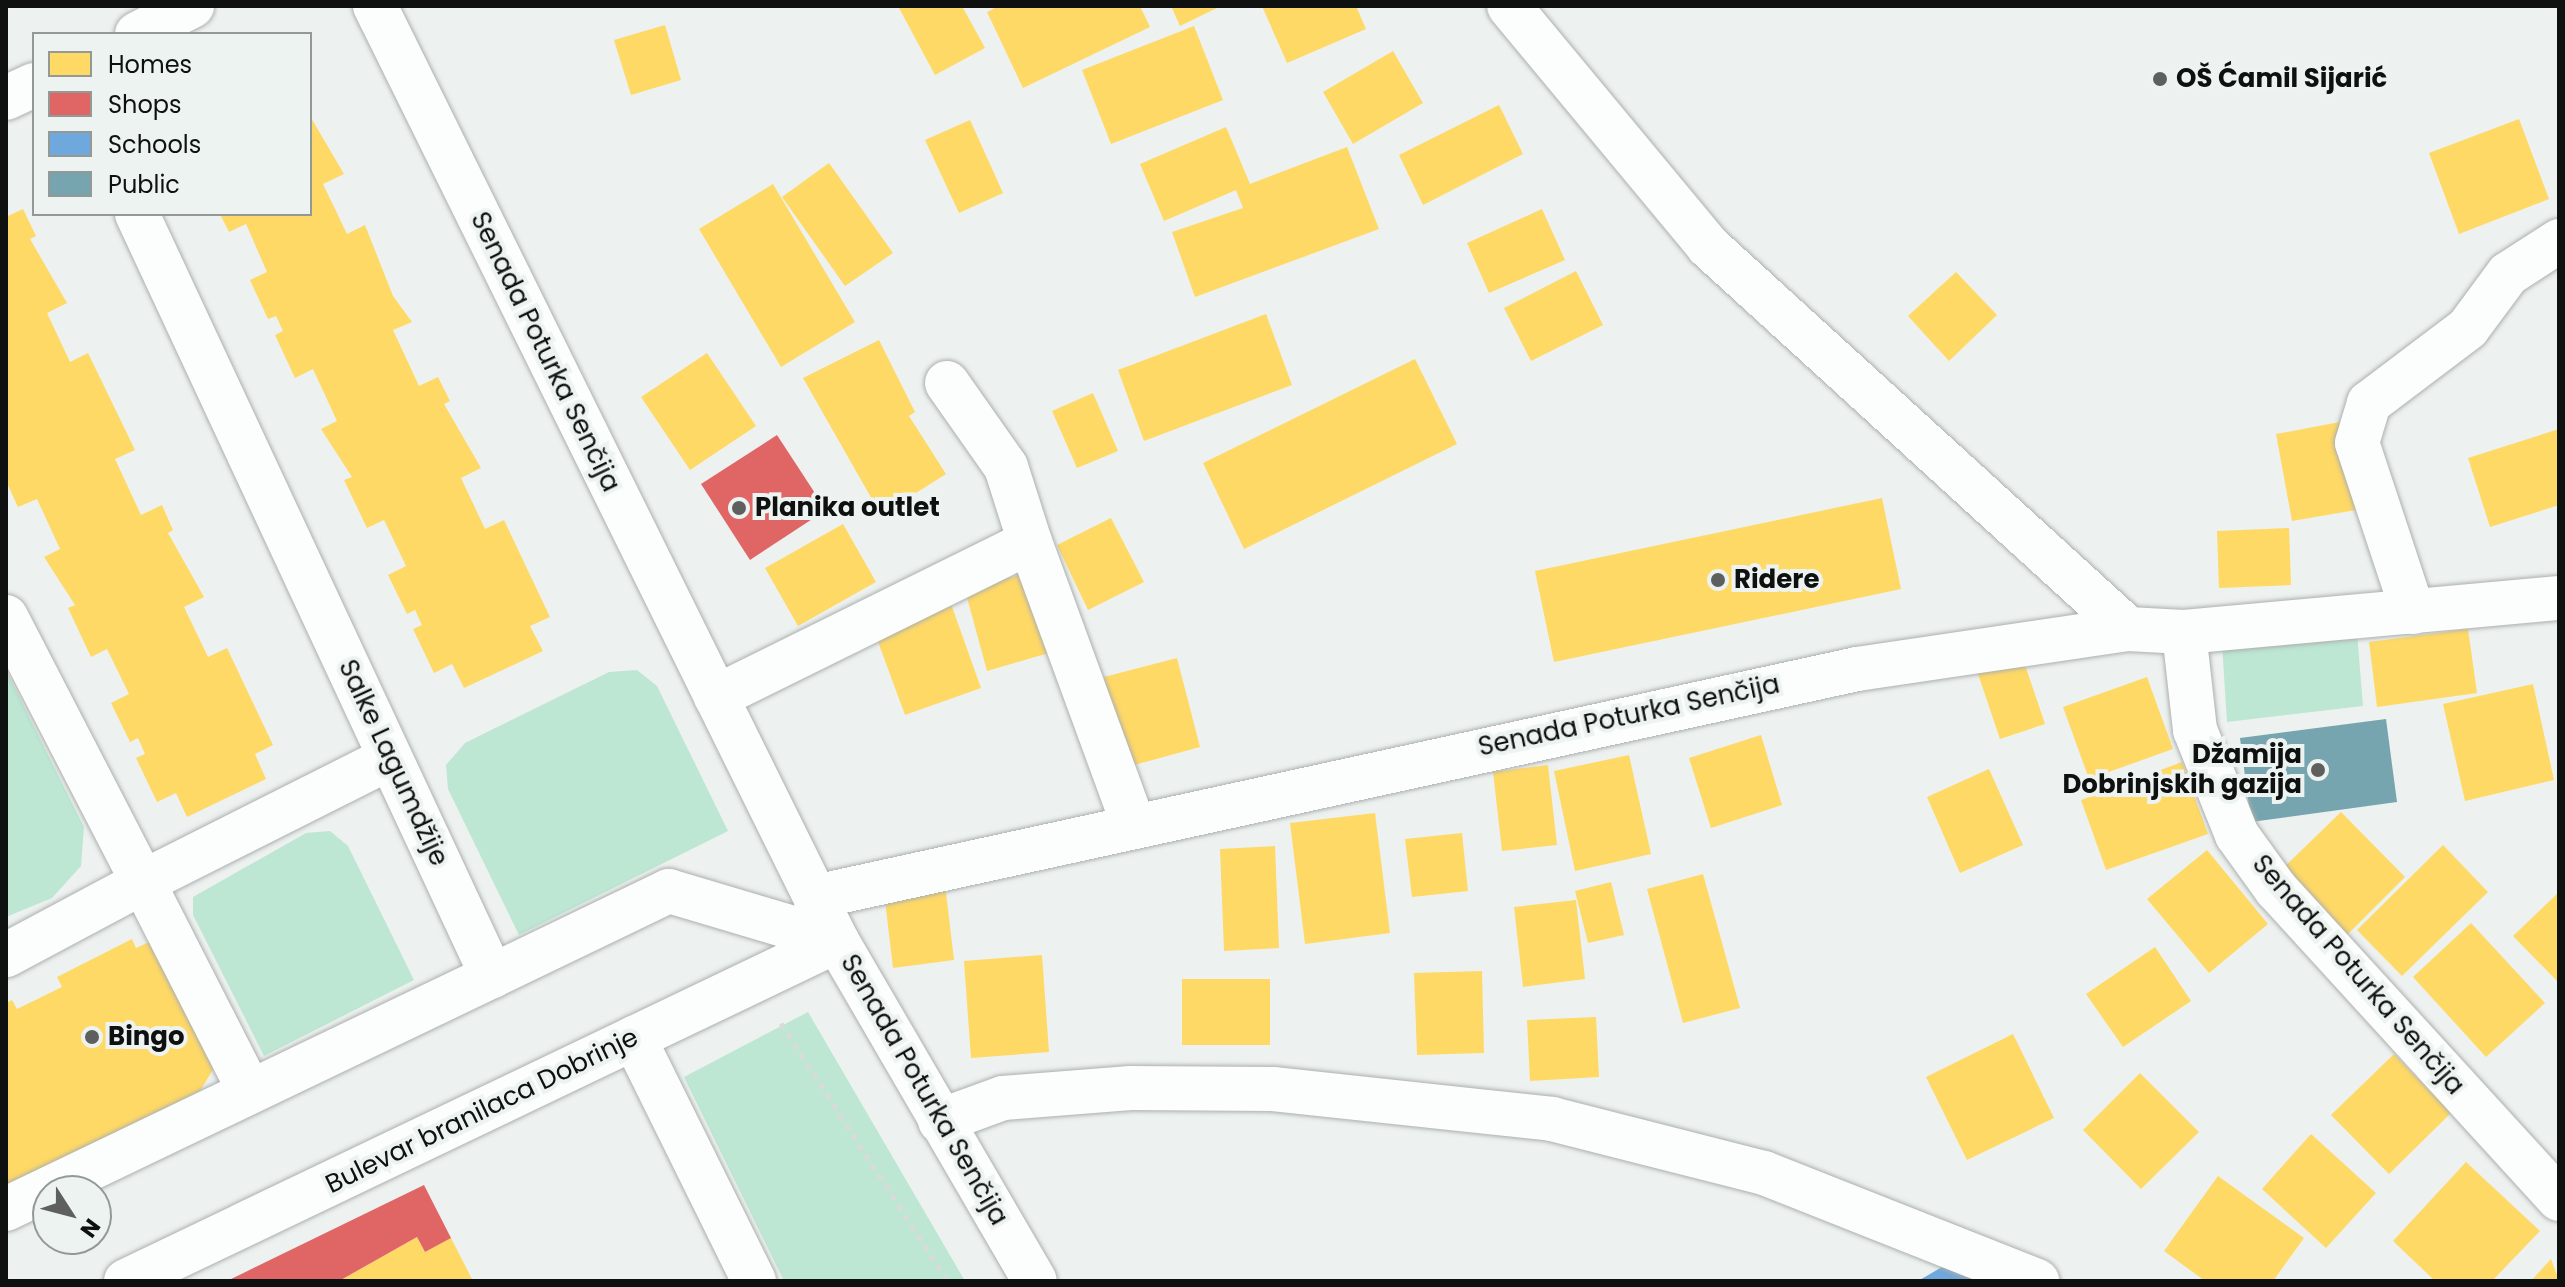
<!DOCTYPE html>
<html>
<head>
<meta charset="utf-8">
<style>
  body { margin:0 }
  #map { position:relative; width:2565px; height:1287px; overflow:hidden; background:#edf2f0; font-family:Poppins,sans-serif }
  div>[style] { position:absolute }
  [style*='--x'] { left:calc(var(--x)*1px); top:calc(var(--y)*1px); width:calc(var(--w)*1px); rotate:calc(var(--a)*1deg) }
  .green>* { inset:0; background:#bde6d3 }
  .homes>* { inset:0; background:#ffd966 }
  .shops>* { inset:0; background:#e06666 }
  .schools>* { inset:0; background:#6fa8dc }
  .public>* { inset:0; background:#76a5af }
  .path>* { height:5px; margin-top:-2.5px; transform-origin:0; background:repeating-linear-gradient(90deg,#d9dada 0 6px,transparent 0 12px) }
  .roads { filter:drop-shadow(0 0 2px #acafae) drop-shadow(0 0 2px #acafae) }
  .minor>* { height:44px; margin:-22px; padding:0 22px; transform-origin:22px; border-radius:22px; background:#fcfdfd }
  .dots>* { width:22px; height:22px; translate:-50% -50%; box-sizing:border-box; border:4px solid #ecf3f0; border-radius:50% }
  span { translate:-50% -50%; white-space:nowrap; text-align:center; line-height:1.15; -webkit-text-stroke:8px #ecf3f0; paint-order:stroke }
  .poi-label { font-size:26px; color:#0f1110; font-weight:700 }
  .left { translate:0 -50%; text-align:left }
  .right { translate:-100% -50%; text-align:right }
  .street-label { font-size:26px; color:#0f1110 }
  .frame { position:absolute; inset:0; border:8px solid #0f1110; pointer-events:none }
  .legend { position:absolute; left:32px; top:32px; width:280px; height:184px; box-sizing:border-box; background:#ecf3f0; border:2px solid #949996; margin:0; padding:10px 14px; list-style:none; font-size:24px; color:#0f1110 }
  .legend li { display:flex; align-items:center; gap:16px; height:40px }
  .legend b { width:40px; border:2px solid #949996 }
  .north { position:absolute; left:32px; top:1175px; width:80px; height:80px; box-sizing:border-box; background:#ecf3f0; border:2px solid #949996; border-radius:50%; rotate:126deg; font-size:22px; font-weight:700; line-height:32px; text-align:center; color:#0f1110 }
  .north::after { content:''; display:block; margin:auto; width:28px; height:36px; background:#5d605e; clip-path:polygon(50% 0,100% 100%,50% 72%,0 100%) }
</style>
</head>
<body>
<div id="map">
  <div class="green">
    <div style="clip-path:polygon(2357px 633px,2363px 706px,2227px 722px,2222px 644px)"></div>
    <div style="clip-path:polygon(6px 670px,84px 827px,81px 866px,52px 898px,6px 917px)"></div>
    <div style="clip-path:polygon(637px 670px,657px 686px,728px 831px,519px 935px,448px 789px,446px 765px,465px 743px,609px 672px)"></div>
    <div style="clip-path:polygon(330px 831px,348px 846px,414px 980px,264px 1056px,193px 915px,193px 897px,306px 833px)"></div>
    <div style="clip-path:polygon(808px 1012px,965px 1281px,784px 1281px,684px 1077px)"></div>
  </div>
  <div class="homes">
    <div style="clip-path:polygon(962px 6px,985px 48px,935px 75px,899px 8px)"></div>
    <div style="clip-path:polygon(999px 6px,1140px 6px,1150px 27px,1023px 88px,987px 12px)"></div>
    <div style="clip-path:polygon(1171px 6px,1221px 6px,1180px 26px)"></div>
    <div style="clip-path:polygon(1262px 6px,1356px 6px,1366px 29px,1287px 63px)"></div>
    <div style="clip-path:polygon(665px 25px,681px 80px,631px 95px,614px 40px)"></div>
    <div style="clip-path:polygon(1194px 26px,1223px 100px,1111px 144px,1082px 70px)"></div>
    <div style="clip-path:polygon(1393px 51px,1423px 103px,1353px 144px,1323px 92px)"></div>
    <div style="clip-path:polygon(1499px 105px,1523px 154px,1423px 205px,1399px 155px)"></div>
    <div style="clip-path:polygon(310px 116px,344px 174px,323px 184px,347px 234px,365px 225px,393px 296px,412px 322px,393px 330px,419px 386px,438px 377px,450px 401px,444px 404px,481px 468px,461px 478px,485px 529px,504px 520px,550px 617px,530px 626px,543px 651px,464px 688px,452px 664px,434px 673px,413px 629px,422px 625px,415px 610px,407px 614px,388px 575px,406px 566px,384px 520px,367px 528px,344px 480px,352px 477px,321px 429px,337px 421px,313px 369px,295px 378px,275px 335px,283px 331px,276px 316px,268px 319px,250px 280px,267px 272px,246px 224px,229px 232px,220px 214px,310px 214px)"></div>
    <div style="clip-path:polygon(2519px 119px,2549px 199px,2459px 234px,2429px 153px)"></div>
    <div style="clip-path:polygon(970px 120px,1003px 193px,959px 213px,925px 140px)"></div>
    <div style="clip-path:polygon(1226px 127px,1250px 184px,1347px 147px,1379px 229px,1195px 297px,1172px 232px,1243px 208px,1236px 190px,1164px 221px,1140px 164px)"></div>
    <div style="clip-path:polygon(829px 163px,893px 253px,845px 286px,782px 197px)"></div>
    <div style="clip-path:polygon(773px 184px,855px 322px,781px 367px,699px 229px)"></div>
    <div style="clip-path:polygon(23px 209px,36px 236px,30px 239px,67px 303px,47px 313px,70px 362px,88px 353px,135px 450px,115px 459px,141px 515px,162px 505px,173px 530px,168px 533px,204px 597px,184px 607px,208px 657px,227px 648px,273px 745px,255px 754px,266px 779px,187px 817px,176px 793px,157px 802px,136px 758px,145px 754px,138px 738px,130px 742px,111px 703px,129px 694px,107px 649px,91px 657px,68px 608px,75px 605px,44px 557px,60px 549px,37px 499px,18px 507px,6px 481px,6px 217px)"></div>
    <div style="clip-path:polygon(1542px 209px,1565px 260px,1489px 293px,1467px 243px)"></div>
    <div style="clip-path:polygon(1576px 271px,1603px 325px,1531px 361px,1504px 308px)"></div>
    <div style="clip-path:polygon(1956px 272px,1997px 315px,1949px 361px,1908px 316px)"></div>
    <div style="clip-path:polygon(1266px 314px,1292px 385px,1144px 441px,1118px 370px)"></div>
    <div style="clip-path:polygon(879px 340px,915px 412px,909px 416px,946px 474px,881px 515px,803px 378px)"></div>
    <div style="clip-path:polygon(707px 353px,756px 426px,690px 470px,641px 397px)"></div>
    <div style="clip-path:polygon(1415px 359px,1457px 444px,1244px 549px,1203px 463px)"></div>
    <div style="clip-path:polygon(1093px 393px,1118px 451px,1077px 468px,1052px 411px)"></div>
    <div style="clip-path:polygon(2340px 422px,2356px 510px,2292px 521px,2276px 434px)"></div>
    <div style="clip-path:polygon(2559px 429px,2559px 505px,2490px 527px,2468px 458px)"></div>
    <div style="clip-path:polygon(1882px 498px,1901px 589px,1554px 662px,1535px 571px)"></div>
    <div style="clip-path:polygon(1111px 518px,1144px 582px,1088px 610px,1057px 545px)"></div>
    <div style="clip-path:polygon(843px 524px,876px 582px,798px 626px,765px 568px)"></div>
    <div style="clip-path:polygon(2289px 528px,2291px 585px,2219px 588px,2217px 531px)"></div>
    <div style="clip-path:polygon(1027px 573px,1049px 653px,987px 671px,965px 590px)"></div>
    <div style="clip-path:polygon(951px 604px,981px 688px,905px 715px,874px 631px)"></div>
    <div style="clip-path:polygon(2468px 629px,2477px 693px,2377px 707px,2369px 642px)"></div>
    <div style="clip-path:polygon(2022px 656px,2045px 724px,2000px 739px,1977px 671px)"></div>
    <div style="clip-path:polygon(1177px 658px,1200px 747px,1127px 767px,1104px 677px)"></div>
    <div style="clip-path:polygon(2147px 677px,2173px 749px,2089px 779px,2063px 707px)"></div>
    <div style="clip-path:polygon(2533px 684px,2554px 780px,2465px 801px,2443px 704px)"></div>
    <div style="clip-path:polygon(1761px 735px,1782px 805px,1711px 828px,1689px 758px)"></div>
    <div style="clip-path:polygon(1629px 755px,1651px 854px,1575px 871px,1554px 771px)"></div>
    <div style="clip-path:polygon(2182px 762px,2208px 834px,2106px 870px,2081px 800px)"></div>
    <div style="clip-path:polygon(1548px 765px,1557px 845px,1502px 851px,1493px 772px)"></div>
    <div style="clip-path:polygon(1989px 769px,2023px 845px,1960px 873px,1927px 797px)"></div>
    <div style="clip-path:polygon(2341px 812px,2405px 877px,2347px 935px,2282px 869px)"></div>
    <div style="clip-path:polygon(1375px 813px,1390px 933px,1305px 944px,1290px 823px)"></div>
    <div style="clip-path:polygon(1462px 833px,1468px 891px,1412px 897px,1405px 839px)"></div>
    <div style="clip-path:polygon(2443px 845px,2488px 892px,2402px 976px,2357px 930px)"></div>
    <div style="clip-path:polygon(1275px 846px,1279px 948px,1224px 951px,1220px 849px)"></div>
    <div style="clip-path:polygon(2207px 850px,2268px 924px,2209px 973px,2147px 899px)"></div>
    <div style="clip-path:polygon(1703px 874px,1740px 1008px,1683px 1023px,1647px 889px)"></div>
    <div style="clip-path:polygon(1611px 882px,1624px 935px,1588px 943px,1575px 891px)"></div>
    <div style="clip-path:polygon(945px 884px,954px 960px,893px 968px,884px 892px)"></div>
    <div style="clip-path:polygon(2559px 892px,2559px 983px,2513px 936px)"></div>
    <div style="clip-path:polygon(1576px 900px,1585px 979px,1523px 987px,1514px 907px)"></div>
    <div style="clip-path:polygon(2471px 923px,2545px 1003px,2486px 1057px,2413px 977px)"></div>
    <div style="clip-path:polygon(162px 936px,220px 1058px,200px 1091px,6px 1186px,6px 1003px,12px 1000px,17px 1009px,62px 987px,57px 977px,132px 939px,136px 948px)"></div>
    <div style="clip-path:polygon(2155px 947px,2191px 1001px,2123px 1047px,2086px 994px)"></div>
    <div style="clip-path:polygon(1042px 955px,1049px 1052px,971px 1058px,964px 961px)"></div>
    <div style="clip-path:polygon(1482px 971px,1484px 1053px,1417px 1055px,1414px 973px)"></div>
    <div style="clip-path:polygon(1182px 979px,1270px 979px,1270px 1045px,1182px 1045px)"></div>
    <div style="clip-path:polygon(1596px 1017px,1599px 1077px,1530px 1081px,1527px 1020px)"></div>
    <div style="clip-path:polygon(2013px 1034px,2054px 1118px,1967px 1160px,1926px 1077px)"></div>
    <div style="clip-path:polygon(2394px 1054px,2451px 1113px,2389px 1174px,2331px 1115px)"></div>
    <div style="clip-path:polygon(2140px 1073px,2199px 1132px,2141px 1189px,2083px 1130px)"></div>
    <div style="clip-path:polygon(2311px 1134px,2376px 1193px,2326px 1248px,2262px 1189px)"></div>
    <div style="clip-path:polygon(2466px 1162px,2540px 1231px,2492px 1281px,2435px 1281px,2393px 1241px)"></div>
    <div style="clip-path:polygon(2218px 1176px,2304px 1238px,2273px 1281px,2205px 1281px,2164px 1251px)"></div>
    <div style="clip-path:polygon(417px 1237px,425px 1252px,451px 1238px,473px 1281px,339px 1281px)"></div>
    <div style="clip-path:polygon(2551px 1259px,2559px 1281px,2531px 1281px)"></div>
  </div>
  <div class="shops">
    <div style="clip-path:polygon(777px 435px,826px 510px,750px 560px,701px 484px)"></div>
    <div style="clip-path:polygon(424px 1185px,451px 1238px,425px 1252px,417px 1237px,339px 1281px,227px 1281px)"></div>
  </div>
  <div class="schools">
    <div style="clip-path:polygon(1966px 1253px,1983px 1281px,1918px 1281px)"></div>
  </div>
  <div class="public">
    <div style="clip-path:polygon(2386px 719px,2397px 802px,2251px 822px,2240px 738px)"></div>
  </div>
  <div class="path">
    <div style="--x:781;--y:1023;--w:307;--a:57.2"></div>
  </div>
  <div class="roads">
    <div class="minor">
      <div style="--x:375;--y:6;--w:1043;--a:63.71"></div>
      <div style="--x:837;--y:941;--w:393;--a:59.8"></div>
      <div style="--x:1509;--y:6;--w:312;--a:50.3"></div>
      <div style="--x:1708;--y:246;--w:568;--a:42.36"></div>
      <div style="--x:2128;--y:629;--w:56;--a:3.1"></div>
      <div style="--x:2184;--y:632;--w:377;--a:-5.2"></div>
      <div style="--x:137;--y:34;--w:62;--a:-27"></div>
      <div style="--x:6;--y:98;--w:31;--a:-25"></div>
      <div style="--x:137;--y:214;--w:841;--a:65.02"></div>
      <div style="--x:492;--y:976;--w:196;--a:-25.7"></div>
      <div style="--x:669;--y:891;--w:175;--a:16.6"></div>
      <div style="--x:947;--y:383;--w:103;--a:54.9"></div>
      <div style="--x:1006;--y:467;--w:79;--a:72.3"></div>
      <div style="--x:2413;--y:612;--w:178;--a:-108.3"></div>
      <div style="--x:2357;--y:443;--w:42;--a:-73.3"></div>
      <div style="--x:2369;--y:403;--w:124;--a:-37.1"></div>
      <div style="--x:2468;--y:328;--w:67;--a:-53.5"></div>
      <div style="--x:2508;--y:274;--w:61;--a:-32.9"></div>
      <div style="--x:6;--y:617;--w:298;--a:62.7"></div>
      <div style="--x:143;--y:882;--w:155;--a:151.9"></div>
      <div style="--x:2184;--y:632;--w:99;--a:83.6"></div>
      <div style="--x:2195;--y:730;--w:113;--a:68.2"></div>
      <div style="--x:2237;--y:835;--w:67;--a:54.2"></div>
      <div style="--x:2276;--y:889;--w:420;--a:47.6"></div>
      <div style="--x:716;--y:697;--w:350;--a:-26.3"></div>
      <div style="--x:1030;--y:542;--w:299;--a:69.9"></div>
      <div style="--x:815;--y:897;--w:1067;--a:-12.34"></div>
      <div style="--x:1857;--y:669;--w:274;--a:-8.4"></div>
      <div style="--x:634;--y:1038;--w:271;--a:63.7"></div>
      <div style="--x:249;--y:1090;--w:233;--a:-117"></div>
      <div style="--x:143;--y:882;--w:276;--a:-26.7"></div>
      <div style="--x:940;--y:1121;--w:67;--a:-20.1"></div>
      <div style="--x:1003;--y:1098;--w:128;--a:-4.5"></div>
      <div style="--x:1131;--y:1088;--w:142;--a:0.4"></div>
      <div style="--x:1273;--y:1089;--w:281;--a:6.1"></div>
      <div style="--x:1552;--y:1119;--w:219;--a:14.3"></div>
      <div style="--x:1764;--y:1173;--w:294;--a:21.6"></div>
      <div style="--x:6;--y:1209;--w:539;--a:-25.61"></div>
      <div style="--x:126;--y:1281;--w:788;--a:-25.56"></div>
    </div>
  </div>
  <div class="dots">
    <div style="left:2160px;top:79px;background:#5d605e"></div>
    <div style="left:739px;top:508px;background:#5d605e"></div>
    <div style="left:1718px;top:580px;background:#5d605e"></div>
    <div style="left:2318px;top:770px;background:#5d605e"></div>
    <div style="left:92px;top:1037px;background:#5d605e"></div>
  </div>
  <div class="poi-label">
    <span class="left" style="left:2176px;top:79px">OŠ Ćamil Sijarić</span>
    <span class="left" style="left:755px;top:508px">Planika outlet</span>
    <span class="left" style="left:1734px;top:580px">Ridere</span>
    <span class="right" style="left:2302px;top:770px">Džamija<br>Dobrinjskih gazija</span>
    <span class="left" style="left:108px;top:1037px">Bingo</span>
  </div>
  <div class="street-label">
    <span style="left:545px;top:352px;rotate:64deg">Senada Poturka Senčija</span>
    <span style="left:1629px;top:716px;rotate:-12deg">Senada Poturka Senčija</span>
    <span style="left:393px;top:763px;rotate:65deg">Salke Lagumdžije</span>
    <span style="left:2358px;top:975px;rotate:49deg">Senada Poturka Senčija</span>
    <span style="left:924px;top:1090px;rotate:60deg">Senada Poturka Senčija</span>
    <span style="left:482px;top:1111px;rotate:-26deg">Bulevar branilaca Dobrinje</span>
  </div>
  <div class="frame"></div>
  <ul class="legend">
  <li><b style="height:22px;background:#ffd966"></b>Homes</li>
  <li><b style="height:22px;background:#e06666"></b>Shops</li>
  <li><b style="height:22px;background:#6fa8dc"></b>Schools</li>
  <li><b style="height:22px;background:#76a5af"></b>Public</li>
  </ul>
  <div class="north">N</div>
</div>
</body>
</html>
